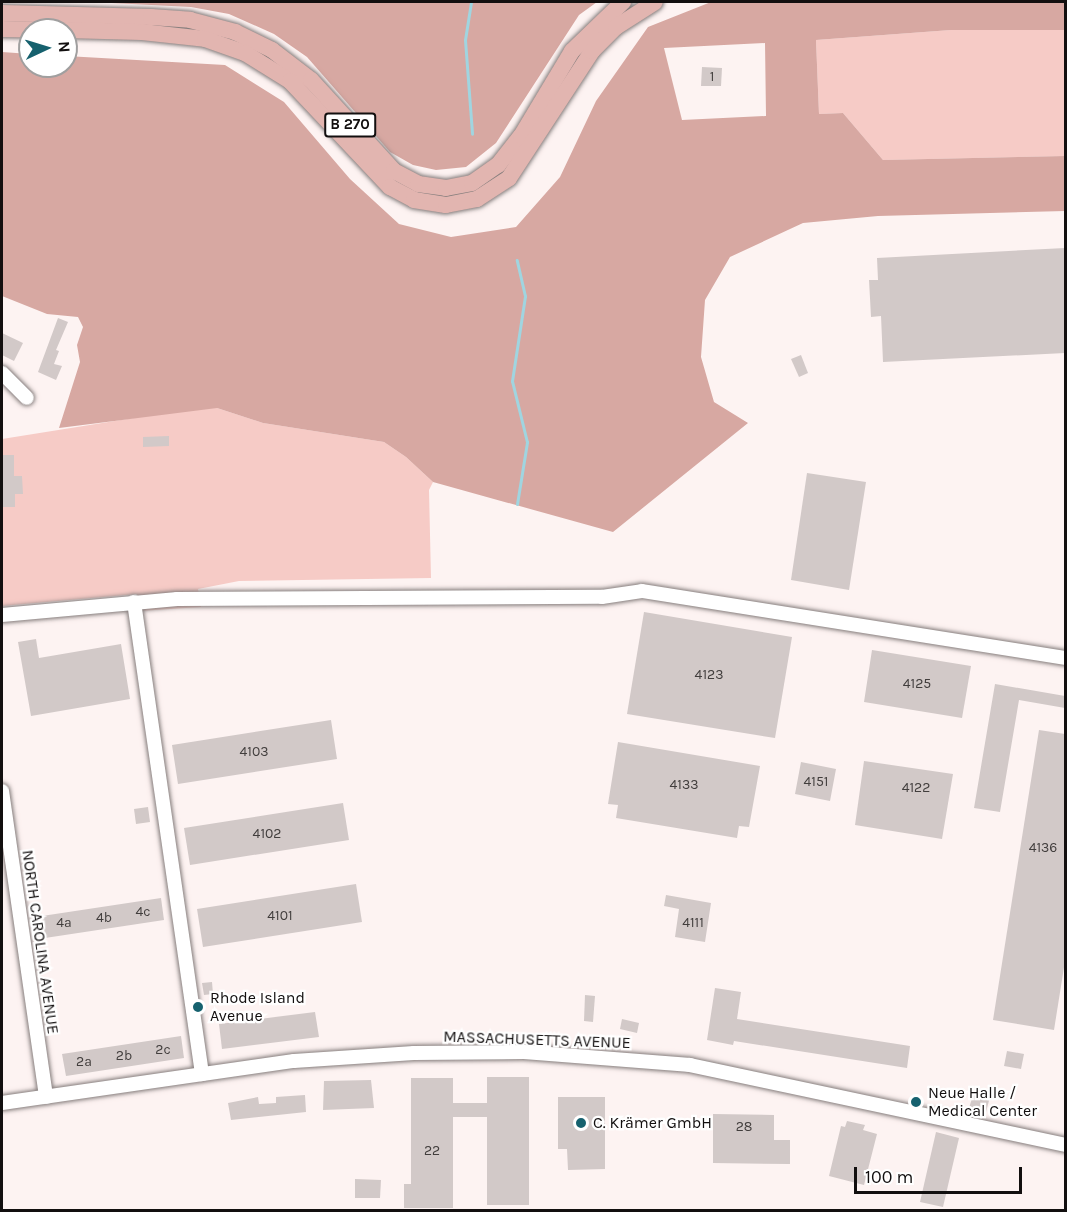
<!DOCTYPE html>
<html>
<head>
<meta charset="utf-8">
<style>
  body { margin:0 }
  #map { position:relative; width:1067px; height:1212px; overflow:hidden; background:#fdf3f2; font-family:Karla,sans-serif }
  div>[style] { position:absolute }
  [style*='--x'] { left:calc(var(--x)*1px); top:calc(var(--y)*1px); width:calc(var(--w)*1px); rotate:calc(var(--a)*1deg) }
  .green>* { inset:0; background:#f6cbc6 }
  .forest>* { inset:0; background:#d7a8a2 }
  .stream>* { height:3px; margin:-1.5px; padding:0 1.5px; transform-origin:1.5px; border-radius:1.5px; background:#a0d5e0 }
  .building>* { inset:0; background:#d2c9c8 }
  .roads { filter:drop-shadow(0 0 2px #867e7d) drop-shadow(0 0 2px #867e7d) }
  .minor>* { height:14px; margin:-7px; padding:0 7px; transform-origin:7px; border-radius:7px; background:#fff }
  .major>* { height:16px; margin:-8px; padding:0 8px; transform-origin:8px; border-radius:8px; background:#e2b5b0 }
  .dots>* { width:16px; height:16px; translate:-50% -50%; box-sizing:border-box; border:3px solid #fff; border-radius:50% }
  span { translate:-50% -50%; white-space:nowrap; text-align:center; line-height:1.15; -webkit-text-stroke:4.5px #fff; paint-order:stroke }
  .number-label { font-size:14px; color:#423e3d }
  .number-label span { -webkit-text-stroke-width:0 }
  .shield-label span { padding:2px 4px; background:#fff; border:2px solid; border-radius:4px; -webkit-text-stroke-width:0 }
  .shield-label { font-size:15px; color:#120f0f; font-weight:700 }
  .street-label { font-size:16px; color:#120f0f }
  .poi-label { font-size:16px; color:#120f0f }
  .left { translate:0 -50%; text-align:left }
  .frame { position:absolute; inset:0; border:3px solid #120f0f; pointer-events:none }
  .north { position:absolute; left:18px; top:18px; width:60px; height:60px; box-sizing:border-box; background:#fff; border:2px solid #a09f9f; border-radius:50%; rotate:86deg; font-size:16px; font-weight:700; line-height:24px; text-align:center; color:#120f0f }
  .north::after { content:''; display:block; margin:auto; width:21px; height:27px; background:#16616e; clip-path:polygon(50% 0,100% 100%,50% 72%,0 100%) }
  .scale { position:absolute; left:854px; top:1167px; width:168px; height:27px; box-sizing:border-box; border:3px solid #120f0f; border-top:0; padding-left:8px; font-size:18px; line-height:21px; white-space:nowrap; color:#120f0f; -webkit-text-stroke:4px #fff; paint-order:stroke }
</style>
</head>
<body>
<div id="map">
  <div class="green">
    <div style="clip-path:polygon(951px 30px,1065px 30px,1065px 156px,883px 160px,843px 113px,819px 114px,816px 40px)"></div>
    <div style="clip-path:polygon(196px 408px,217px 408px,263px 423px,384px 442px,406px 457px,433px 482px,429px 490px,431px 578px,239px 581px,198px 589px,201px 607px,139px 611px,137px 594px,2px 606px,2px 439px)"></div>
  </div>
  <div class="forest">
    <div style="clip-path:polygon(92px 2px,597px 2px,579px 15px,496px 143px,466px 167px,436px 170px,413px 165px,390px 152px,307px 57px,274px 34px,229px 14px,191px 7px)"></div>
    <div style="clip-path:polygon(evenodd,711px 2px,1065px 2px,1065px 30px,951px 30px,816px 40px,819px 114px,843px 113px,883px 160px,1065px 156px,1065px 211px,878px 216px,803px 223px,730px 257px,705px 300px,701px 357px,714px 402px,748px 423px,613px 532px,433px 482px,406px 457px,384px 442px,263px 423px,217px 408px,59px 428px,80px 362px,77px 345px,83px 327px,78px 317px,47px 314px,2px 296px,2px 52px,30px 54px,30px 66px,66px 66px,66px 56px,225px 65px,284px 102px,350px 179px,399px 224px,451px 237px,516px 227px,560px 177px,596px 101px,648px 27px,711px 2px,765px 43px,766px 116px,682px 120px,664px 48px,765px 43px)"></div>
  </div>
  <div class="stream">
    <div style="--x:471;--y:2;--w:38;--a:99"></div>
    <div style="--x:465;--y:40;--w:94;--a:85.7"></div>
    <div style="--x:517;--y:504;--w:63;--a:-80.8"></div>
    <div style="--x:527;--y:442;--w:63;--a:-103.8"></div>
    <div style="--x:512;--y:381;--w:86;--a:-81.3"></div>
    <div style="--x:525;--y:296;--w:37;--a:-103"></div>
  </div>
  <div class="building">
    <div style="clip-path:polygon(702px 67px,722px 68px,721px 86px,701px 86px)"></div>
    <div style="clip-path:polygon(1065px 248px,1065px 353px,883px 362px,881px 316px,871px 317px,869px 280px,878px 280px,877px 258px)"></div>
    <div style="clip-path:polygon(58px 318px,68px 322px,56px 350px,59px 351px,54px 364px,62px 366px,56px 380px,38px 372px)"></div>
    <div style="clip-path:polygon(2px 333px,23px 343px,14px 361px,2px 355px)"></div>
    <div style="clip-path:polygon(801px 355px,808px 373px,799px 377px,791px 359px)"></div>
    <div style="clip-path:polygon(169px 436px,169px 446px,143px 447px,143px 437px)"></div>
    <div style="clip-path:polygon(2px 455px,14px 455px,14px 476px,22px 476px,23px 494px,15px 494px,15px 507px,2px 507px)"></div>
    <div style="clip-path:polygon(807px 473px,866px 482px,849px 590px,791px 580px)"></div>
    <div style="clip-path:polygon(644px 612px,792px 637px,775px 738px,627px 714px)"></div>
    <div style="clip-path:polygon(36px 639px,39px 658px,121px 644px,130px 699px,31px 716px,18px 642px)"></div>
    <div style="clip-path:polygon(872px 650px,971px 666px,962px 718px,864px 702px)"></div>
    <div style="clip-path:polygon(995px 684px,1065px 696px,1065px 708px,1019px 700px,1000px 812px,974px 808px)"></div>
    <div style="clip-path:polygon(331px 720px,337px 759px,178px 784px,172px 745px)"></div>
    <div style="clip-path:polygon(1039px 730px,1065px 734px,1065px 961px,1054px 1030px,993px 1020px)"></div>
    <div style="clip-path:polygon(618px 742px,760px 766px,749px 827px,739px 826px,737px 838px,616px 818px,618px 805px,608px 804px)"></div>
    <div style="clip-path:polygon(864px 761px,953px 774px,942px 839px,855px 825px)"></div>
    <div style="clip-path:polygon(801px 762px,836px 769px,830px 801px,795px 794px)"></div>
    <div style="clip-path:polygon(343px 803px,349px 840px,190px 865px,184px 828px)"></div>
    <div style="clip-path:polygon(148px 807px,150px 822px,136px 824px,134px 809px)"></div>
    <div style="clip-path:polygon(356px 884px,362px 922px,203px 947px,197px 909px)"></div>
    <div style="clip-path:polygon(666px 895px,711px 903px,705px 942px,675px 937px,679px 909px,664px 906px)"></div>
    <div style="clip-path:polygon(161px 898px,164px 920px,45px 938px,42px 916px)"></div>
    <div style="clip-path:polygon(212px 982px,213px 994px,204px 995px,202px 983px)"></div>
    <div style="clip-path:polygon(715px 988px,741px 992px,737px 1019px,910px 1046px,907px 1068px,734px 1041px,733px 1045px,707px 1040px)"></div>
    <div style="clip-path:polygon(585px 995px,595px 996px,593px 1022px,584px 1021px)"></div>
    <div style="clip-path:polygon(315px 1012px,319px 1037px,222px 1049px,219px 1024px)"></div>
    <div style="clip-path:polygon(622px 1019px,639px 1023px,637px 1033px,620px 1029px)"></div>
    <div style="clip-path:polygon(181px 1036px,184px 1058px,66px 1076px,62px 1054px)"></div>
    <div style="clip-path:polygon(1007px 1051px,1024px 1054px,1021px 1069px,1004px 1066px)"></div>
    <div style="clip-path:polygon(487px 1077px,529px 1077px,529px 1205px,487px 1205px,487px 1117px,453px 1117px,453px 1208px,404px 1208px,404px 1184px,411px 1184px,411px 1078px,453px 1078px,453px 1103px,487px 1103px)"></div>
    <div style="clip-path:polygon(371px 1080px,374px 1108px,323px 1110px,324px 1081px)"></div>
    <div style="clip-path:polygon(975px 1089px,991px 1093px,986px 1112px,969px 1108px)"></div>
    <div style="clip-path:polygon(305px 1095px,306px 1112px,231px 1120px,228px 1103px,258px 1097px,259px 1104px,276px 1103px,276px 1097px)"></div>
    <div style="clip-path:polygon(558px 1097px,605px 1097px,605px 1169px,568px 1170px,567px 1149px,558px 1149px)"></div>
    <div style="clip-path:polygon(713px 1114px,774px 1115px,774px 1140px,790px 1140px,790px 1164px,713px 1163px)"></div>
    <div style="clip-path:polygon(847px 1121px,865px 1125px,863px 1130px,877px 1134px,864px 1185px,829px 1176px,841px 1126px,845px 1127px)"></div>
    <div style="clip-path:polygon(936px 1132px,959px 1138px,943px 1207px,920px 1202px)"></div>
    <div style="clip-path:polygon(355px 1179px,381px 1180px,380px 1198px,355px 1198px)"></div>
  </div>
  <div class="roads">
    <div class="minor">
      <div style="--x:2;--y:373;--w:35;--a:45"></div>
      <div style="--x:134;--y:602;--w:477;--a:81.8"></div>
      <div style="--x:2;--y:615;--w:176;--a:-5.2"></div>
      <div style="--x:177;--y:599;--w:425;--a:-0.3"></div>
      <div style="--x:602;--y:597;--w:40;--a:-8.5"></div>
      <div style="--x:642;--y:591;--w:429;--a:9"></div>
      <div style="--x:2;--y:791;--w:309;--a:81.8"></div>
      <div style="--x:2;--y:1103;--w:295;--a:-8.2"></div>
      <div style="--x:294;--y:1061;--w:120;--a:-3.8"></div>
      <div style="--x:414;--y:1053;--w:110;--a:-0.5"></div>
      <div style="--x:524;--y:1052;--w:167;--a:4.5"></div>
      <div style="--x:690;--y:1065;--w:384;--a:12"></div>
    </div>
    <div class="major">
      <div style="--x:2;--y:13;--w:149;--a:1.5"></div>
      <div style="--x:151;--y:17;--w:39;--a:4"></div>
      <div style="--x:190;--y:20;--w:47;--a:14.9"></div>
      <div style="--x:235;--y:32;--w:41;--a:25.9"></div>
      <div style="--x:272;--y:50;--w:49;--a:37.6"></div>
      <div style="--x:311;--y:80;--w:123;--a:47.6"></div>
      <div style="--x:394;--y:171;--w:27;--a:28"></div>
      <div style="--x:418;--y:184;--w:28;--a:8"></div>
      <div style="--x:446;--y:188;--w:26;--a:-11"></div>
      <div style="--x:472;--y:183;--w:32;--a:-35"></div>
      <div style="--x:498;--y:165;--w:37;--a:-52"></div>
      <div style="--x:521;--y:136;--w:99;--a:-59"></div>
      <div style="--x:572;--y:51;--w:71;--a:-43.9"></div>
      <div style="--x:2;--y:29;--w:56;--a:1"></div>
      <div style="--x:66;--y:30;--w:76;--a:1.5"></div>
      <div style="--x:142;--y:32;--w:63;--a:6.3"></div>
      <div style="--x:205;--y:39;--w:42;--a:19.3"></div>
      <div style="--x:245;--y:53;--w:53;--a:31.9"></div>
      <div style="--x:290;--y:81;--w:146;--a:46.7"></div>
      <div style="--x:390;--y:187;--w:27;--a:28"></div>
      <div style="--x:414;--y:200;--w:32;--a:9"></div>
      <div style="--x:446;--y:205;--w:32;--a:-11"></div>
      <div style="--x:477;--y:199;--w:38;--a:-33"></div>
      <div style="--x:509;--y:178;--w:152;--a:-56.8"></div>
      <div style="--x:592;--y:51;--w:34;--a:-45"></div>
      <div style="--x:616;--y:27;--w:46;--a:-32.7"></div>
    </div>
  </div>
  <div class="dots">
    <div style="left:198px;top:1007px;background:#16616e"></div>
    <div style="left:916px;top:1102px;background:#16616e"></div>
    <div style="left:581px;top:1123px;background:#16616e"></div>
  </div>
  <div class="number-label">
    <span style="left:712px;top:77px">1</span>
    <span style="left:709px;top:675px">4123</span>
    <span style="left:917px;top:684px">4125</span>
    <span style="left:254px;top:752px">4103</span>
    <span style="left:816px;top:782px">4151</span>
    <span style="left:684px;top:785px">4133</span>
    <span style="left:916px;top:788px">4122</span>
    <span style="left:267px;top:834px">4102</span>
    <span style="left:1043px;top:848px">4136</span>
    <span style="left:143px;top:912px">4c</span>
    <span style="left:280px;top:916px">4101</span>
    <span style="left:104px;top:918px">4b</span>
    <span style="left:64px;top:923px">4a</span>
    <span style="left:693px;top:923px">4111</span>
    <span style="left:163px;top:1050px">2c</span>
    <span style="left:124px;top:1056px">2b</span>
    <span style="left:84px;top:1062px">2a</span>
    <span style="left:744px;top:1127px">28</span>
    <span style="left:432px;top:1151px">22</span>
  </div>
  <div class="shield-label">
    <span style="left:350px;top:125px">B 270</span>
  </div>
  <div class="street-label">
    <span style="left:40px;top:942px;rotate:82deg">NORTH CAROLINA AVENUE</span>
    <span style="left:537px;top:1040px;rotate:2deg">MASSACHUSETTS AVENUE</span>
  </div>
  <div class="poi-label">
    <span class="left" style="left:210px;top:1007px">Rhode Island<br>Avenue</span>
    <span class="left" style="left:928px;top:1102px">Neue Halle /<br>Medical Center</span>
    <span class="left" style="left:593px;top:1123px">C. Krämer GmbH</span>
  </div>
  <div class="frame"></div>
  <div class="north">N</div>
  <div class="scale">100 m</div>
</div>
</body>
</html>
